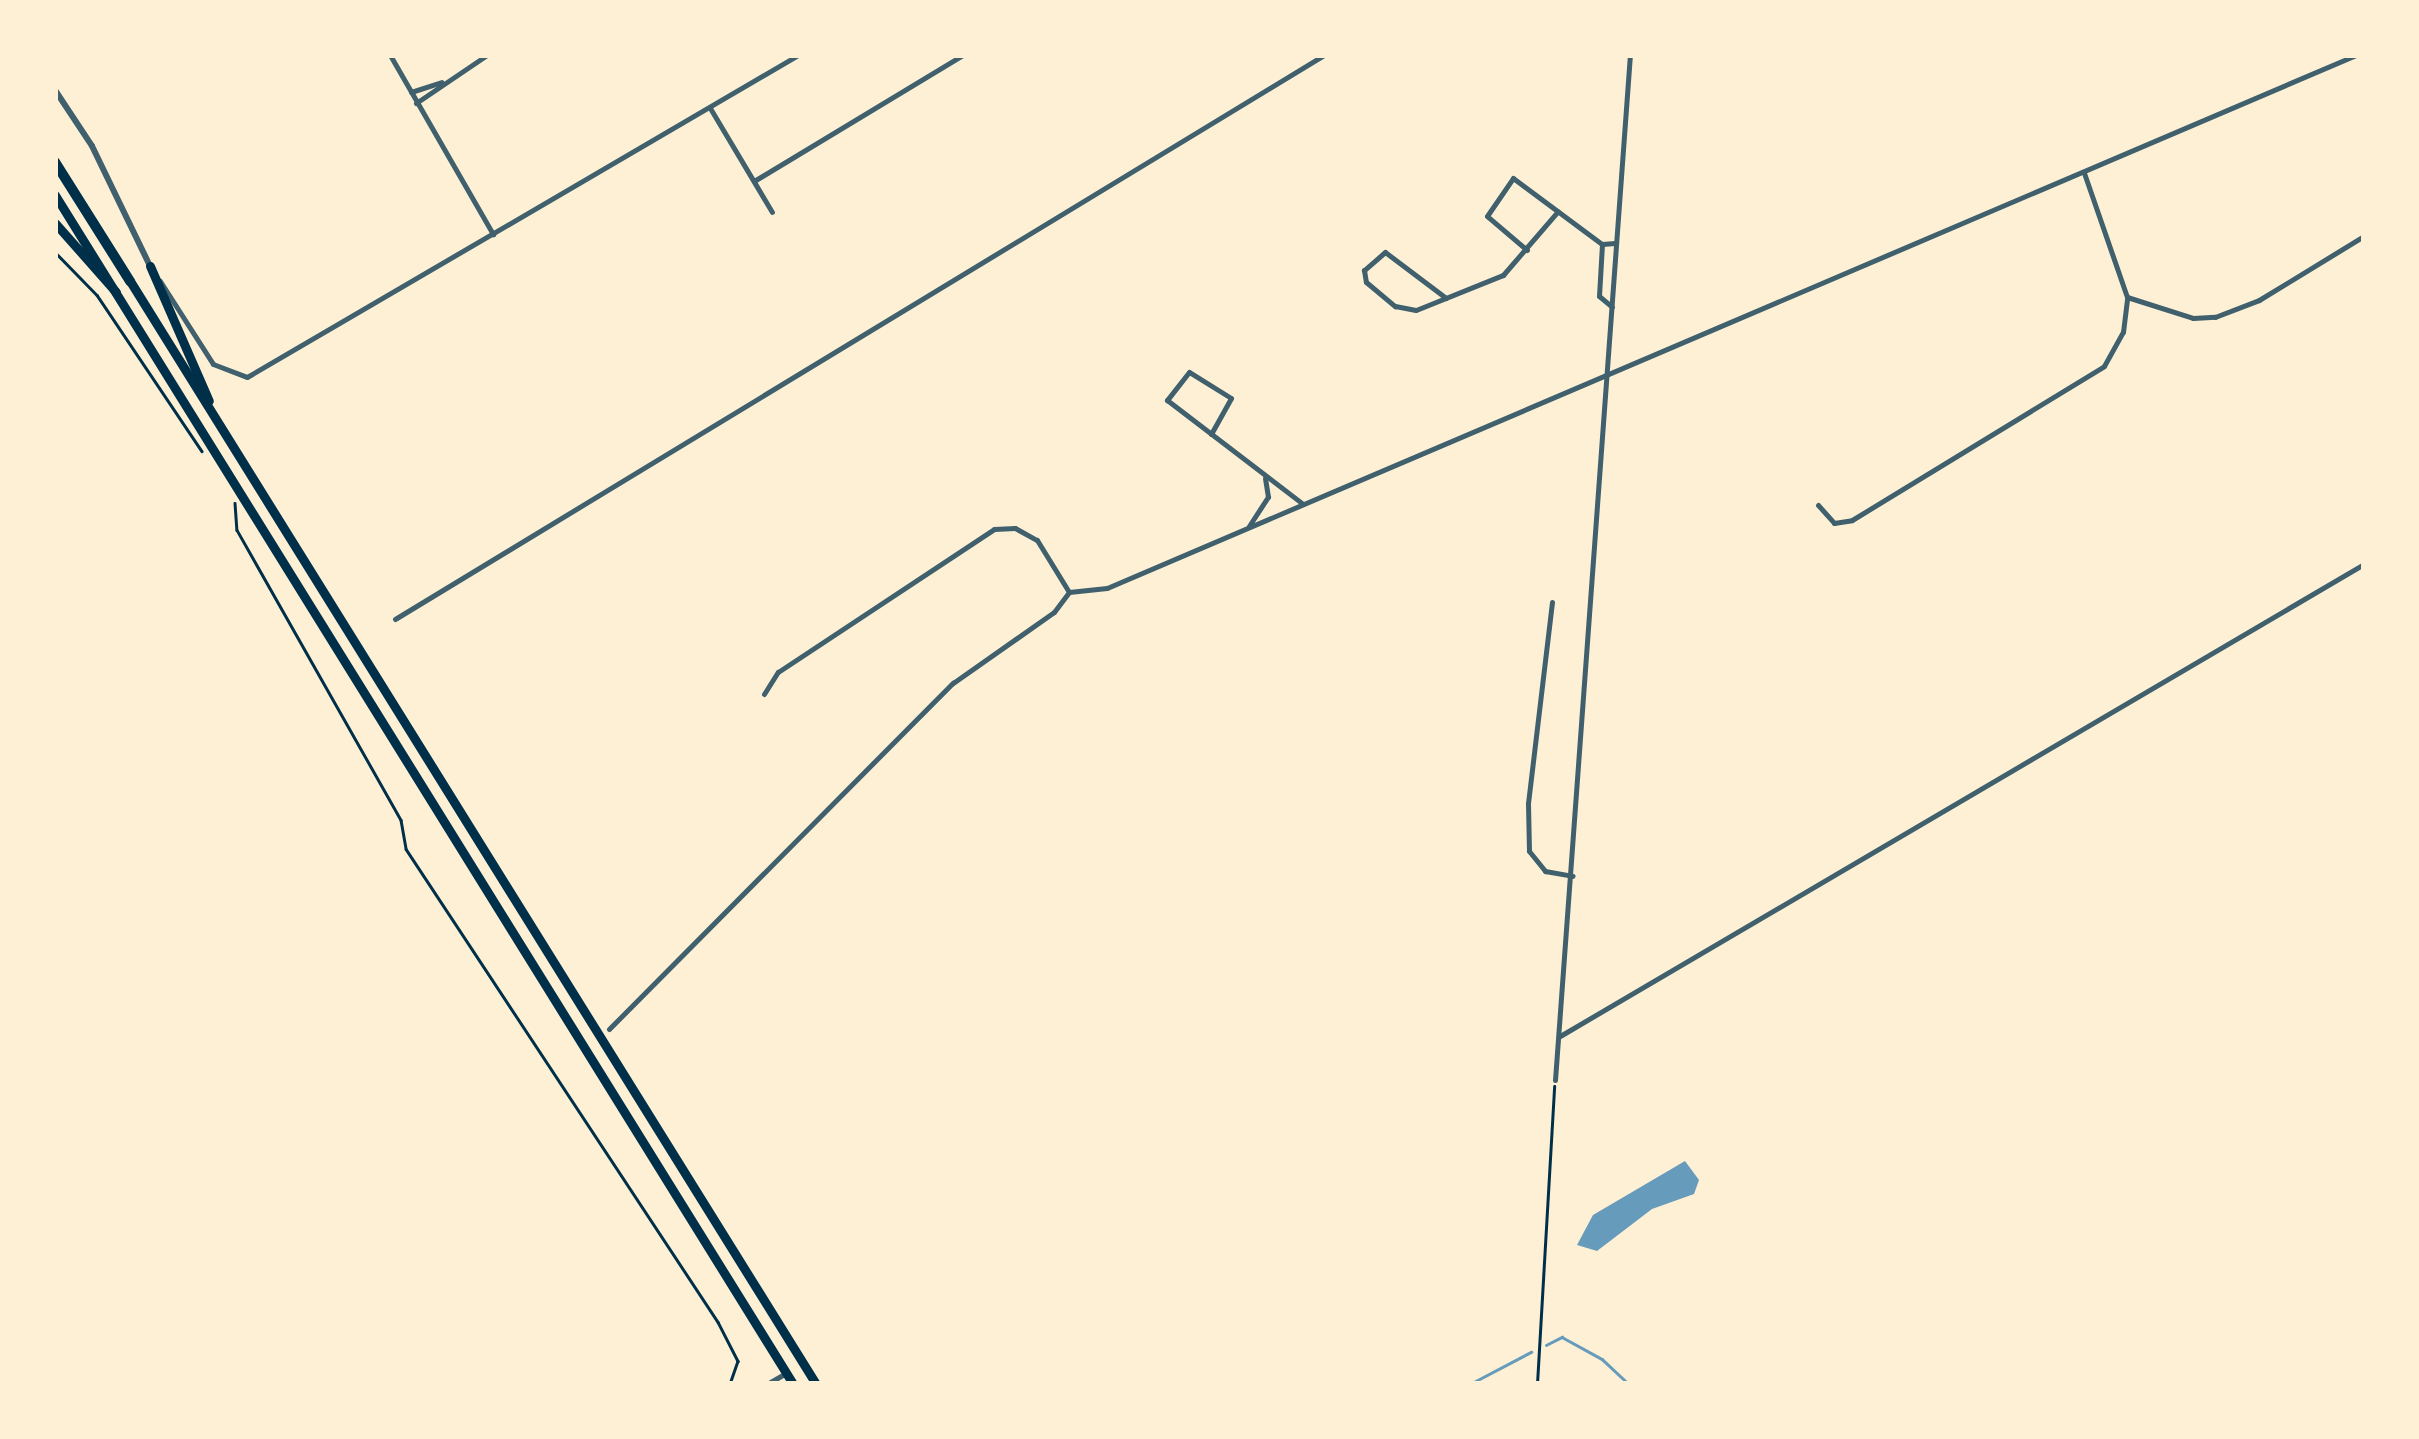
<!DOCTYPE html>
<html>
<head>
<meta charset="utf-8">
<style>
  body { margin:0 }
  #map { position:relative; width:2419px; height:1439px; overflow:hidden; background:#fdf0d5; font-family:"Sofia Sans Condensed",sans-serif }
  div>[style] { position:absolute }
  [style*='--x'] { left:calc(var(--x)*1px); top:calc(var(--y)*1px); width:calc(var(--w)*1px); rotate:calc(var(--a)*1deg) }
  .water>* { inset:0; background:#669bbc }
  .stream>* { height:2.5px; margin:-1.25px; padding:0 1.25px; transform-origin:1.25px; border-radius:1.25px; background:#669bbc }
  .path>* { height:2.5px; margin:-1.25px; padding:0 1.25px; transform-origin:1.25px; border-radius:1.25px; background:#003049 }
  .minor>* { height:5px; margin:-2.5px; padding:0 2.5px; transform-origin:2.5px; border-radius:2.5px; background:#3f606c }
  .tertiary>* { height:6px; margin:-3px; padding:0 3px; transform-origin:3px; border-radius:3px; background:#3f606c }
  .trunk>* { height:9px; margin:-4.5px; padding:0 4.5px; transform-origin:4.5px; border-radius:4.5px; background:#003049 }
  .motorway>* { height:10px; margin:-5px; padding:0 5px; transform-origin:5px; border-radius:5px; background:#003049 }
  span { translate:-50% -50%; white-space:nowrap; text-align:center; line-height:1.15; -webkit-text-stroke:9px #fdf0d5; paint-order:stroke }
  .frame { position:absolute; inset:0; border:58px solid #fdf0d5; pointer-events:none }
</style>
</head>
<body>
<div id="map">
  <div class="water">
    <div style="clip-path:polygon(1685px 1161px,1699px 1180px,1694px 1194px,1652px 1209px,1597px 1251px,1577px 1245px,1593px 1215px)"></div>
  </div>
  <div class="stream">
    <div style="--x:1546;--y:1345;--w:18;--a:-27"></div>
    <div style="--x:1562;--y:1337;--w:46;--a:28.8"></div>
    <div style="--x:1602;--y:1359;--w:37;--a:43"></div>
    <div style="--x:1470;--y:1384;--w:69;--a:-27.7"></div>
  </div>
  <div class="path">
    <div style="--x:55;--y:252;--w:60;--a:45.7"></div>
    <div style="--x:97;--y:295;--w:188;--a:56.1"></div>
    <div style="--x:235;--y:503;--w:27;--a:86"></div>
    <div style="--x:237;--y:530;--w:333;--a:60.5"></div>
    <div style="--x:401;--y:820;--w:29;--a:80"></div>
    <div style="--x:406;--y:849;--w:567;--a:56.59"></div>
    <div style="--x:718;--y:1322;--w:44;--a:62.9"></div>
    <div style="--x:738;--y:1361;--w:24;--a:109"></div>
    <div style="--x:1537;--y:1384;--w:298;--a:-86.7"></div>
  </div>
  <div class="minor">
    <div style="--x:390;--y:55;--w:207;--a:60.1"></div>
    <div style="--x:411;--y:92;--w:32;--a:-18"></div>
    <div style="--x:416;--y:103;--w:86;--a:-34.1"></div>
    <div style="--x:710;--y:108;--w:121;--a:59.2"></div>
    <div style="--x:754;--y:181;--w:244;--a:-31.1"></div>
    <div style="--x:1602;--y:244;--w:52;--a:93.3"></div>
    <div style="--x:1599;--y:296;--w:17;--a:40"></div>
    <div style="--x:1527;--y:250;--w:52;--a:-139.6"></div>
    <div style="--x:1487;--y:216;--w:46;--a:-55.6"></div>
    <div style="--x:1513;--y:178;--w:111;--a:36.6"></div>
    <div style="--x:1602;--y:244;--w:13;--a:-4"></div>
    <div style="--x:160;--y:281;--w:98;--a:57.4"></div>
    <div style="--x:213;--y:364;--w:36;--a:21"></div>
    <div style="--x:247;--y:377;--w:638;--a:-30.3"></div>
    <div style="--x:2127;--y:297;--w:69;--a:17.7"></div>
    <div style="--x:2193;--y:318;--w:22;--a:-3"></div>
    <div style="--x:2215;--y:317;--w:47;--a:-21.1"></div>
    <div style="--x:2259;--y:300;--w:123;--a:-31.4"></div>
    <div style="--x:1446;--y:298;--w:76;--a:-143"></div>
    <div style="--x:1385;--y:252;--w:28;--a:139"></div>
    <div style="--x:1364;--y:270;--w:12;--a:81"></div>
    <div style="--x:1366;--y:282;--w:38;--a:40"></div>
    <div style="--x:1395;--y:306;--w:21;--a:11"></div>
    <div style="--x:1416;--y:310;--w:94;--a:-21.9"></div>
    <div style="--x:1503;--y:275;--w:84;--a:-49.3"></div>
    <div style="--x:1211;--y:434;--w:41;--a:-60.9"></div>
    <div style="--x:1231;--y:398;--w:49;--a:-148.2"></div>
    <div style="--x:1189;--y:372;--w:36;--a:128"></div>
    <div style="--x:1167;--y:400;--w:171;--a:37.4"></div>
    <div style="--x:1818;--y:505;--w:24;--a:48"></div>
    <div style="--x:1834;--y:523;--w:18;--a:-9"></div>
    <div style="--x:1852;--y:520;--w:295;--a:-31.4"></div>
    <div style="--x:2104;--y:366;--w:39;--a:-61"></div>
    <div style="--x:2123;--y:332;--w:35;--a:-83"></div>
    <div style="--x:2127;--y:297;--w:131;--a:-109.1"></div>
    <div style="--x:1249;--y:526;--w:35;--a:-57"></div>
    <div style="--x:1268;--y:497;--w:19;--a:-99"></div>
    <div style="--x:1552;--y:602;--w:203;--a:96.8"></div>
    <div style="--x:1528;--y:804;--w:47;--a:88.8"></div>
    <div style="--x:1529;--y:851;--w:26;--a:51"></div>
    <div style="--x:1545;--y:871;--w:28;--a:10"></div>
    <div style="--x:395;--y:619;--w:1087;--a:-31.26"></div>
    <div style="--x:764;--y:694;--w:26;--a:-58"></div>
    <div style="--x:778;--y:672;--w:259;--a:-33.5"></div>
    <div style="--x:994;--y:529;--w:21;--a:-3"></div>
    <div style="--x:1015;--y:528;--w:25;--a:29"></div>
    <div style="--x:1037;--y:540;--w:61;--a:58.4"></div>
    <div style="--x:609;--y:1029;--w:488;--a:-45.2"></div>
    <div style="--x:953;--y:683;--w:123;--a:-35.1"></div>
    <div style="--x:1054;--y:612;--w:25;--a:-53"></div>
    <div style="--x:1069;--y:592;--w:38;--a:-6"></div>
    <div style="--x:1107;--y:588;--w:1358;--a:-23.11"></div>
    <div style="--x:1560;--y:1036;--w:932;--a:-30.42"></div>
    <div style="--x:1555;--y:1080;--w:1028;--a:-85.82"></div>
    <div style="--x:767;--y:1384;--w:22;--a:-30"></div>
  </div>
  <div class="tertiary">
    <div style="--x:55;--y:90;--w:67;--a:56.5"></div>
    <div style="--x:92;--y:146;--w:133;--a:64.2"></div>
  </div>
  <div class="trunk">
    <div style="--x:55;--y:195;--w:1399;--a:58.17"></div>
    <div style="--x:55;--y:223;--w:92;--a:48.5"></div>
    <div style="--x:150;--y:266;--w:147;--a:66.4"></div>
    <div style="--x:130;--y:281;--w:1299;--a:58.12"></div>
  </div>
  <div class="motorway">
    <div style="--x:55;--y:162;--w:141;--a:57.8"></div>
  </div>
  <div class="frame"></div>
</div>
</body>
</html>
